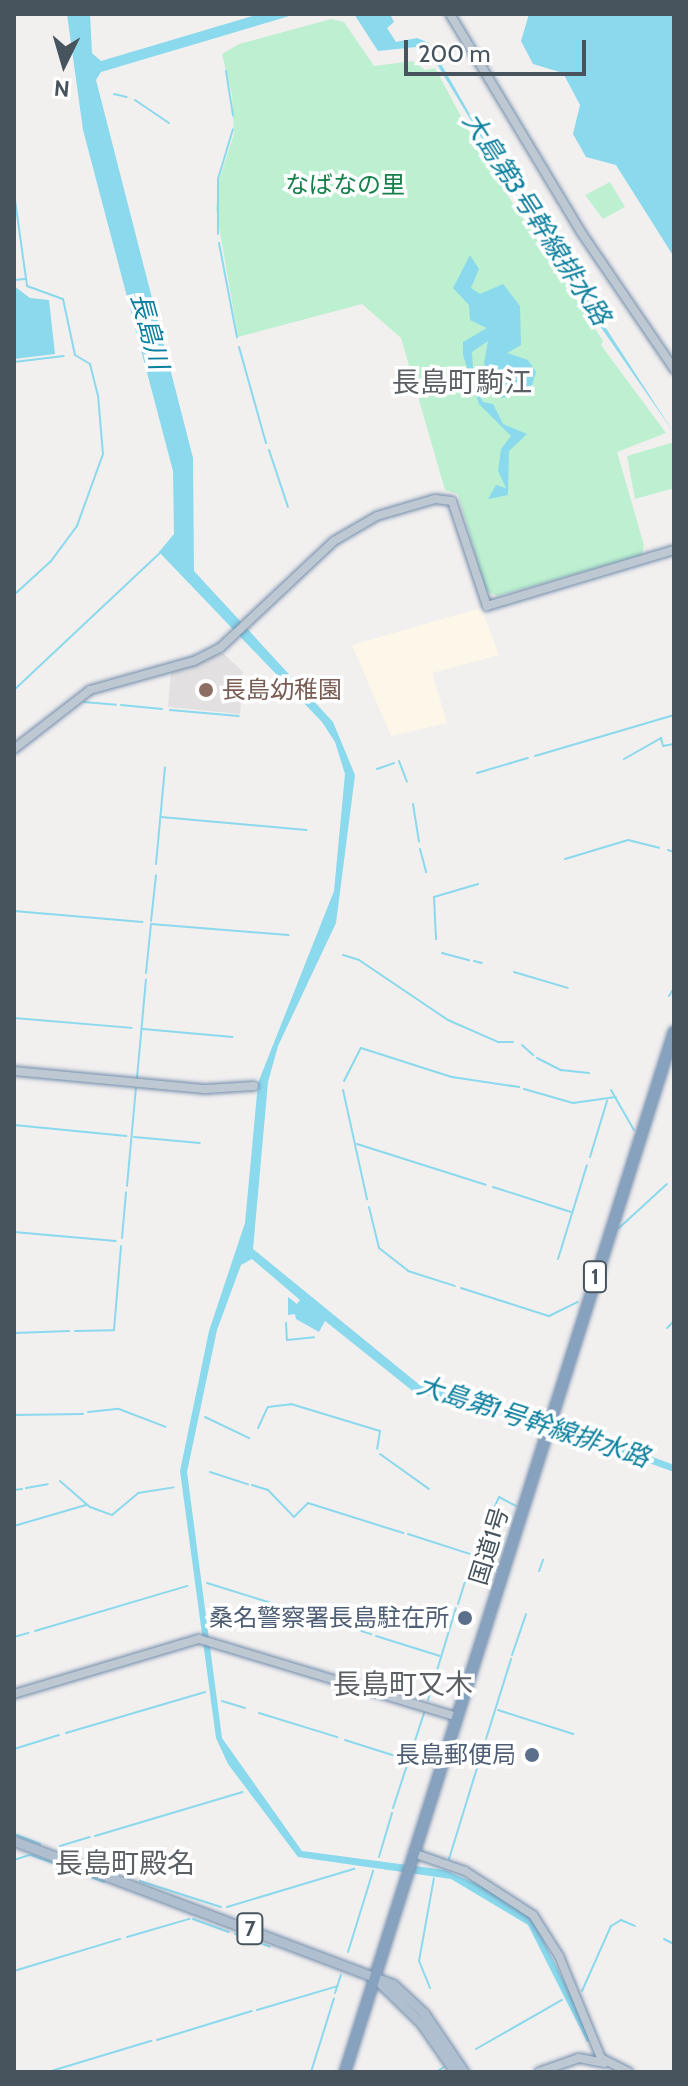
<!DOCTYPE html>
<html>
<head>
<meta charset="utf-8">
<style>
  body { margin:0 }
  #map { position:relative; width:688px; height:2086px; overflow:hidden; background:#f2efef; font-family:Cabin,"Noto Sans JP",sans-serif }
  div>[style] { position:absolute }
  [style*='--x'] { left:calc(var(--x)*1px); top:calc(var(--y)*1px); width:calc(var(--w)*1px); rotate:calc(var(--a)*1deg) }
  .commercial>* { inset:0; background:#fcf7e9 }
  .education>* { inset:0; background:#e3e0e1 }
  .green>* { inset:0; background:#bdf0d1 }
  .water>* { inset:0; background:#8ad9ed }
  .stream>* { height:2px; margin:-1px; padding:0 1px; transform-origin:1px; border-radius:1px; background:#8ad9ed }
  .roads { filter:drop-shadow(0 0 2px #728dab) drop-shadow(0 0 2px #728dab) }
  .secondary>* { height:8px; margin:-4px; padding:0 4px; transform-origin:4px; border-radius:4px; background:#bdc8d3 }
  .primary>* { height:9px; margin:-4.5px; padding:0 4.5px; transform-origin:4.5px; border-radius:4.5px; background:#afbfcf }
  .highway>* { height:10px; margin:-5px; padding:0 5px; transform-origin:5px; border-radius:5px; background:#87a2bf }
  .dots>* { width:22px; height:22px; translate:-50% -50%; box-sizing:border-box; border:4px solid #fff; border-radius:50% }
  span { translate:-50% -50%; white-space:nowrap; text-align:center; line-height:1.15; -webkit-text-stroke:7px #fff; paint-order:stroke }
  .shield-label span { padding:2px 6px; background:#fff; border:2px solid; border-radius:6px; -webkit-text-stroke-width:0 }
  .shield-label { font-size:22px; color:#47535d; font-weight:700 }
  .park-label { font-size:24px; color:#16804b }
  .education-label { font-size:24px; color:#785e54 }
  .left { translate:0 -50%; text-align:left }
  .street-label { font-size:24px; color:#47535d }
  .service-label { font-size:24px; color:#4e5e75 }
  .right { translate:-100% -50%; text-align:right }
  .water-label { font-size:26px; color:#0b7f9d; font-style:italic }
  .quarter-label { font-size:28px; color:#5c6065 }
  .frame { position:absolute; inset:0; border:16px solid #47535d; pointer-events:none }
  .north { position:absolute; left:24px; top:24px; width:80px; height:80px; -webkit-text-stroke:6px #fff; paint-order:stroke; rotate:185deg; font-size:22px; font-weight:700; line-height:32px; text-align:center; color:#47535d }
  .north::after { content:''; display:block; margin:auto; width:28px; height:36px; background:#47535d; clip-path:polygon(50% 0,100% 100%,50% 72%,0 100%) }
  .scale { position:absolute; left:404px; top:40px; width:182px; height:36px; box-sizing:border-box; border:4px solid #47535d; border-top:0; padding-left:10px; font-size:24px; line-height:28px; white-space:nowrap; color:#47535d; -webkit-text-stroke:6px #fff; paint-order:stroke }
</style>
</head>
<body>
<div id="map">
  <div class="commercial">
    <div style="clip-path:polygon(481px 608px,499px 655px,432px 673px,447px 723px,391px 736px,352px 645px)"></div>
  </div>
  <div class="education">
    <div style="clip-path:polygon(223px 653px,243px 672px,240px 714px,168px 707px,171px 673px)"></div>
  </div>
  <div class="green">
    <div style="clip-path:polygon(331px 19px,344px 22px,374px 66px,413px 61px,425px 70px,435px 68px,484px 159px,603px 341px,601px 345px,666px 433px,617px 452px,644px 545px,642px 555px,497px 596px,486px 591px,458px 494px,445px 490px,401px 338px,362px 304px,238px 337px,216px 209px,219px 180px,234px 134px,232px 95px,222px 54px,239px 44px)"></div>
    <div style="clip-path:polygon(610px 182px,625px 207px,603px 219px,585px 195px)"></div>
    <div style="clip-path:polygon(674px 442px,674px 488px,635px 499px,627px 456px)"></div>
  </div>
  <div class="water">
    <div style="clip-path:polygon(67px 14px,90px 14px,92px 53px,101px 61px,259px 14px,296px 14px,101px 72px,96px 80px,193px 458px,194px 571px,333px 722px,355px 775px,336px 923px,278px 1046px,268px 1082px,253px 1249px,421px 1386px,558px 1421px,674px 1465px,674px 1472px,554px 1429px,414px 1392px,325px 1321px,319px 1332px,296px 1319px,295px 1314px,288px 1315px,288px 1297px,297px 1304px,300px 1300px,252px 1259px,241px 1265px,217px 1330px,187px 1472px,222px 1738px,302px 1851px,445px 1870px,484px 1887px,533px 1920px,593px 2039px,587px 2042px,528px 1925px,451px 1879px,298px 1857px,228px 1764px,216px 1738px,180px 1471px,209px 1331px,245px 1223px,258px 1083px,334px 891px,345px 774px,335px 742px,322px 722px,159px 552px,174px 534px,173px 471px,83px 130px)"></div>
    <div style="clip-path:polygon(354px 14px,390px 14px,394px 22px,387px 28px,396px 42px,417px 38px,429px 43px,491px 151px,674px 433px,562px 271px,426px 46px,378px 51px)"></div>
    <div style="clip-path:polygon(529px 14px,674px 14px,674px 257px,616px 165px,586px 157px,573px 134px,580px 105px,563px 73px,533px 64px,521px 41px)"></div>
    <div style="clip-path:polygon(470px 255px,479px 269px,471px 288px,480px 294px,503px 284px,520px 306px,521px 345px,507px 353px,528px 360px,536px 372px,532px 385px,522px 389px,510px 382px,510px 395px,502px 398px,484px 363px,488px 341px,472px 352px,474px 385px,483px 402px,493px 404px,503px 424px,527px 434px,509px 451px,508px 495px,488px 499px,496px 485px,506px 488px,498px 471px,501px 449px,511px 436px,479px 404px,463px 355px,463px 342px,487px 328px,470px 320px,469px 305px,453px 288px)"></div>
    <div style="clip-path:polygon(14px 286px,30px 298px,49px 300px,55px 354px,14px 359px)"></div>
  </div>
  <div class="stream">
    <div style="--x:226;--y:71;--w:45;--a:81"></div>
    <div style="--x:114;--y:94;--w:13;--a:13"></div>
    <div style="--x:135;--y:100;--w:41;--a:34.1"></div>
    <div style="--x:14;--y:193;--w:94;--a:82"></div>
    <div style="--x:27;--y:286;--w:38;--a:20"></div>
    <div style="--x:63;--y:299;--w:57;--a:77.9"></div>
    <div style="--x:75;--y:355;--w:17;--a:31"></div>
    <div style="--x:90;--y:364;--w:32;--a:76"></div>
    <div style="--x:98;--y:395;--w:59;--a:85.2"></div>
    <div style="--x:103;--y:454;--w:77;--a:109.9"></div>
    <div style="--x:77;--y:526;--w:44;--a:126.6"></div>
    <div style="--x:51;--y:561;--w:50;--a:137.4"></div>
    <div style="--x:218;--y:234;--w:55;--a:-90"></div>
    <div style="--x:218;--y:179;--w:52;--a:-73.3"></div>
    <div style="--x:219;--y:243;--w:96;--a:79.2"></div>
    <div style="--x:14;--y:280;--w:11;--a:-5"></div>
    <div style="--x:239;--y:347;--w:100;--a:74.3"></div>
    <div style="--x:14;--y:362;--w:50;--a:-6.8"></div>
    <div style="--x:269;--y:450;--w:60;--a:71.6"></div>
    <div style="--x:14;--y:690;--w:203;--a:-43.2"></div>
    <div style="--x:84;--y:702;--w:32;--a:5"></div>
    <div style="--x:121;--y:705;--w:41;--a:5.6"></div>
    <div style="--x:170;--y:710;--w:69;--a:5"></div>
    <div style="--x:535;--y:756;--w:145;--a:-16.4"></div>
    <div style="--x:624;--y:759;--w:43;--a:-29.6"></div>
    <div style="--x:661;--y:738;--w:8;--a:76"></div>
    <div style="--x:663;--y:746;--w:11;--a:-10"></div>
    <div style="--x:399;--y:761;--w:22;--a:69"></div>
    <div style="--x:377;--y:769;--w:18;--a:-19"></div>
    <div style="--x:477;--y:773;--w:53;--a:-16.4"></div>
    <div style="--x:413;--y:804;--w:38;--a:81"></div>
    <div style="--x:161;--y:817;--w:146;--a:5.1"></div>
    <div style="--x:420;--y:849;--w:24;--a:75"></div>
    <div style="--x:668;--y:850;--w:6;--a:18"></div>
    <div style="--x:565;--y:859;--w:66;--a:-16.8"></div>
    <div style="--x:628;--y:840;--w:32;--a:14"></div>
    <div style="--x:156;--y:864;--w:97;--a:-84.7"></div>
    <div style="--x:14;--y:911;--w:129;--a:4.9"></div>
    <div style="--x:151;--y:921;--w:46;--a:-83.8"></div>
    <div style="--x:436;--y:939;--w:42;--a:-92.7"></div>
    <div style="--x:434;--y:897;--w:46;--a:-16.5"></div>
    <div style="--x:442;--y:953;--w:28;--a:15"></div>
    <div style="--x:343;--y:955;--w:17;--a:17"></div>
    <div style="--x:359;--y:960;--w:107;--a:34"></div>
    <div style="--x:448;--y:1020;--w:55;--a:23.7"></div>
    <div style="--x:498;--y:1042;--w:15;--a:0"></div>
    <div style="--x:474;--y:961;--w:8;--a:14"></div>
    <div style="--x:514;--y:972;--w:56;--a:16.5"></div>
    <div style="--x:146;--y:973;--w:49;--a:-84.2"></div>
    <div style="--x:151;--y:924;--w:138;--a:4.6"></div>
    <div style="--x:669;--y:996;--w:9;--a:-58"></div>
    <div style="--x:14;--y:1018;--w:118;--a:4.8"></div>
    <div style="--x:143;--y:1029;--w:90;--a:5.1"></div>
    <div style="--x:522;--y:1045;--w:15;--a:42"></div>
    <div style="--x:537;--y:1058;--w:27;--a:27"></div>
    <div style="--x:561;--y:1070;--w:28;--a:6"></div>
    <div style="--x:137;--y:1078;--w:99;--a:-84.8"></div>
    <div style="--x:344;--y:1081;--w:37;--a:-63"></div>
    <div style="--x:361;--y:1048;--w:96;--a:17.7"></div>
    <div style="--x:452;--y:1077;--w:68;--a:8.5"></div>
    <div style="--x:524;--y:1089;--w:51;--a:15.9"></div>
    <div style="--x:573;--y:1103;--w:43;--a:-7.9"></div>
    <div style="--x:343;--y:1090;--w:112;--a:77.6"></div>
    <div style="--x:611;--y:1090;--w:46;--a:60.1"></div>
    <div style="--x:14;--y:1125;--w:113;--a:5.6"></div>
    <div style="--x:134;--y:1137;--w:66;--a:5.2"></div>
    <div style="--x:357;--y:1144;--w:135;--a:17.6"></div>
    <div style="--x:590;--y:1157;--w:59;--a:-73.1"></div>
    <div style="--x:127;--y:1186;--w:98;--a:-84.8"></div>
    <div style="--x:493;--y:1187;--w:82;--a:17.8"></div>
    <div style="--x:369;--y:1207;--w:42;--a:76.3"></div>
    <div style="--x:379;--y:1248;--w:37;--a:38"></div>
    <div style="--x:408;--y:1271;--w:49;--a:17.7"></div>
    <div style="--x:619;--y:1228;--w:65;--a:-42.5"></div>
    <div style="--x:14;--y:1232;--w:102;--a:5"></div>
    <div style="--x:122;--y:1238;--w:46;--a:-85"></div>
    <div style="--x:558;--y:1259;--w:98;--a:-72.9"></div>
    <div style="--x:461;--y:1288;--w:92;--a:17.7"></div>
    <div style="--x:549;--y:1316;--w:32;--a:-26"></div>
    <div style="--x:286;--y:1323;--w:17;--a:87"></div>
    <div style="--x:287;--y:1340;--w:27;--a:-6"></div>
    <div style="--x:667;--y:1328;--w:10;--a:-45"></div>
    <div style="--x:75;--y:1331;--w:39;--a:-1"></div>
    <div style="--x:114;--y:1330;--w:84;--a:-85.2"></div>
    <div style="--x:14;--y:1333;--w:55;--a:-2.1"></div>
    <div style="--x:88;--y:1412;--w:31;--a:-6"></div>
    <div style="--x:119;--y:1409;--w:50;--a:21"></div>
    <div style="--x:14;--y:1415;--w:69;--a:-0.8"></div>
    <div style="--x:205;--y:1417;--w:49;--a:25.5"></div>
    <div style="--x:258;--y:1428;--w:23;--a:-65"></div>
    <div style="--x:268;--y:1407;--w:23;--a:-7"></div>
    <div style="--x:291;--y:1404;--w:93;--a:16.9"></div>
    <div style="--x:380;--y:1431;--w:18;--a:99"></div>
    <div style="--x:380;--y:1454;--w:60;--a:35.5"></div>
    <div style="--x:210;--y:1472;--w:40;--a:18"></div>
    <div style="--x:60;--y:1481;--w:40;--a:41"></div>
    <div style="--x:90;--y:1507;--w:23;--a:20"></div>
    <div style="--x:112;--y:1515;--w:34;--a:-40"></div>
    <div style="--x:138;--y:1493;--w:36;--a:-9"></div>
    <div style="--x:252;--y:1485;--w:17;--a:17"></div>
    <div style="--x:268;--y:1490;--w:37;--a:46"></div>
    <div style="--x:294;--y:1517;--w:20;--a:-45"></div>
    <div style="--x:308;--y:1503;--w:100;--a:17.5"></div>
    <div style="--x:26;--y:1488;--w:22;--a:-10"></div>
    <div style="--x:14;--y:1490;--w:8;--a:-7"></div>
    <div style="--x:14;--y:1526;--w:75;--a:-16.3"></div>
    <div style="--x:408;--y:1534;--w:68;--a:17.9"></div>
    <div style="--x:473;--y:1555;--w:27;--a:33"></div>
    <div style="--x:475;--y:1550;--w:58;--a:-65.6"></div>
    <div style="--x:499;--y:1497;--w:19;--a:28"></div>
    <div style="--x:539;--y:1571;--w:12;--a:-70"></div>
    <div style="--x:207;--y:1583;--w:172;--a:17.3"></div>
    <div style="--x:458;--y:1604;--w:50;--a:-72.6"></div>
    <div style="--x:35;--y:1631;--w:159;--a:-16.5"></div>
    <div style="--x:376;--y:1636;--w:67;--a:17.4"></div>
    <div style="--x:14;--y:1637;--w:15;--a:-16"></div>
    <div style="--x:512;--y:1655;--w:43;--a:-71.1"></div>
    <div style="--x:428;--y:1700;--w:96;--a:-73.1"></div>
    <div style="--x:222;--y:1701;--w:24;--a:17"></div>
    <div style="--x:498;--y:1710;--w:79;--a:17.7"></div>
    <div style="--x:259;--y:1713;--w:82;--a:17.1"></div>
    <div style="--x:66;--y:1733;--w:145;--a:-16.4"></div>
    <div style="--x:486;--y:1739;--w:84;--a:-72.6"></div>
    <div style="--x:345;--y:1740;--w:66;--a:17.6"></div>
    <div style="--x:14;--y:1749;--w:47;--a:-17.3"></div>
    <div style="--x:393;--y:1808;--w:100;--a:-71.9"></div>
    <div style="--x:14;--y:1834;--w:28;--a:21"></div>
    <div style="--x:95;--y:1836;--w:154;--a:-16.6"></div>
    <div style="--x:60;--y:1846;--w:31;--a:-17"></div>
    <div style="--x:31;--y:1855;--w:78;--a:20.3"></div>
    <div style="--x:379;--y:1857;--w:46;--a:-73.5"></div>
    <div style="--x:449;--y:1859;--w:119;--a:-72.9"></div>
    <div style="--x:14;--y:1860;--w:16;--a:-18"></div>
    <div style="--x:140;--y:1881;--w:85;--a:17.8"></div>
    <div style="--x:227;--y:1907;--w:133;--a:-16.7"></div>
    <div style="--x:193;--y:1919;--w:38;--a:20"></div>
    <div style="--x:235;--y:1934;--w:37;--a:20"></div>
    <div style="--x:127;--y:1937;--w:65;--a:-16.2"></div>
    <div style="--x:664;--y:1939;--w:11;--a:27"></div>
    <div style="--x:348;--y:1952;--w:85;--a:-72.8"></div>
    <div style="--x:14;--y:1971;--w:111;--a:-16.8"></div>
    <div style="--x:430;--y:1988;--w:29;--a:-112"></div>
    <div style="--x:419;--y:1961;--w:84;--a:-79.8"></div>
    <div style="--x:582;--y:1991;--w:71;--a:-66"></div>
    <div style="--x:611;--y:1926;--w:12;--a:-31"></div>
    <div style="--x:621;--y:1920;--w:15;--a:23"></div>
    <div style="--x:335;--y:1993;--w:19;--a:-72"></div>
    <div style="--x:257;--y:2010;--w:84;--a:-16.5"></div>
    <div style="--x:157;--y:2040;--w:99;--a:-17"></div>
    <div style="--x:476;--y:2049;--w:99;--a:-29.7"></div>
    <div style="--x:48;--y:2072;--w:108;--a:-16.8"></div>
    <div style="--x:311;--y:2072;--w:77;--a:-72.7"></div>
    <div style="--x:436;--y:2072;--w:9;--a:-32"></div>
  </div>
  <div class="roads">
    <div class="secondary">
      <div style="--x:450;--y:14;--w:254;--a:59"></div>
      <div style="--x:581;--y:232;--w:166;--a:55.8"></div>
      <div style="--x:14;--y:749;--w:96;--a:-37.8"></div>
      <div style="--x:90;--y:690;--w:108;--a:-15.6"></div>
      <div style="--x:194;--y:661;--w:29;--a:-27"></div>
      <div style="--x:220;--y:648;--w:156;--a:-43.2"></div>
      <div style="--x:334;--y:541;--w:50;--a:-30.2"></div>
      <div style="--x:377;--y:516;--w:60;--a:-16.3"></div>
      <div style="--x:435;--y:499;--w:17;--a:7"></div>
      <div style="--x:452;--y:501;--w:111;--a:71.6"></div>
      <div style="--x:487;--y:606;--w:195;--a:-16.7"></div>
      <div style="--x:14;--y:1071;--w:193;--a:5.4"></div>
      <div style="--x:206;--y:1089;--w:48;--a:-3.6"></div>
      <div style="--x:14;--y:1694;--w:193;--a:-16.6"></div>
      <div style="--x:199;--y:1639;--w:270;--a:16.8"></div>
      <div style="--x:413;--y:1853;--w:55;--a:19.1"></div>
      <div style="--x:465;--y:1871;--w:81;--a:32.9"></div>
      <div style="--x:533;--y:1915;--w:49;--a:57.6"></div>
      <div style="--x:559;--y:1956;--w:110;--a:67.6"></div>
      <div style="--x:601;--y:2058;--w:31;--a:27"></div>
      <div style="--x:539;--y:2072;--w:42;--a:-19.3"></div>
      <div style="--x:579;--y:2058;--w:26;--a:11"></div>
    </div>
    <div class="primary">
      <div style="--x:14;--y:1841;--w:405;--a:20.7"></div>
      <div style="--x:393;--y:1984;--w:42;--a:43.1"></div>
      <div style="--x:424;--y:2013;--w:71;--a:55.9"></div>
      <div style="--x:379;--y:1982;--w:59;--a:44.3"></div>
      <div style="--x:421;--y:2023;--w:60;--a:55.2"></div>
    </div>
    <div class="highway">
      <div style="--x:345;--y:2072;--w:1091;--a:-72.45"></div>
    </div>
  </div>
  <div class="dots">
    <div style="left:206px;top:690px;background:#8d6e63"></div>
    <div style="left:465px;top:1618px;background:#5c6f8a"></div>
    <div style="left:532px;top:1755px;background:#5c6f8a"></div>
  </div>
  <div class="shield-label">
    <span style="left:595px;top:1277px">1</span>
    <span style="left:250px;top:1929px">7</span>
  </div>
  <div class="park-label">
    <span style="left:345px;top:185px">なばなの里</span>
  </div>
  <div class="education-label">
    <span class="left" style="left:222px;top:690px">長島幼稚園</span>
  </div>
  <div class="street-label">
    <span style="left:489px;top:1546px;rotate:-73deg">国道1号</span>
  </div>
  <div class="service-label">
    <span class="right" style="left:449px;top:1618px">桑名警察署長島駐在所</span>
    <span class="right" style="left:516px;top:1755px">長島郵便局</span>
  </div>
  <div class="water-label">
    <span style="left:536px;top:219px;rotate:57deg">大島第3号幹線排水路</span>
    <span style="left:149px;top:331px;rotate:75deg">長島川</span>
    <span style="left:533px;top:1422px;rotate:18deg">大島第1号幹線排水路</span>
  </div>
  <div class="quarter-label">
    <span style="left:462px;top:382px">長島町駒江</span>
    <span style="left:403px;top:1684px">長島町又木</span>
    <span style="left:125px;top:1863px">長島町殿名</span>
  </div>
  <div class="frame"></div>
  <div class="north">N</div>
  <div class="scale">200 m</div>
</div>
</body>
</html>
